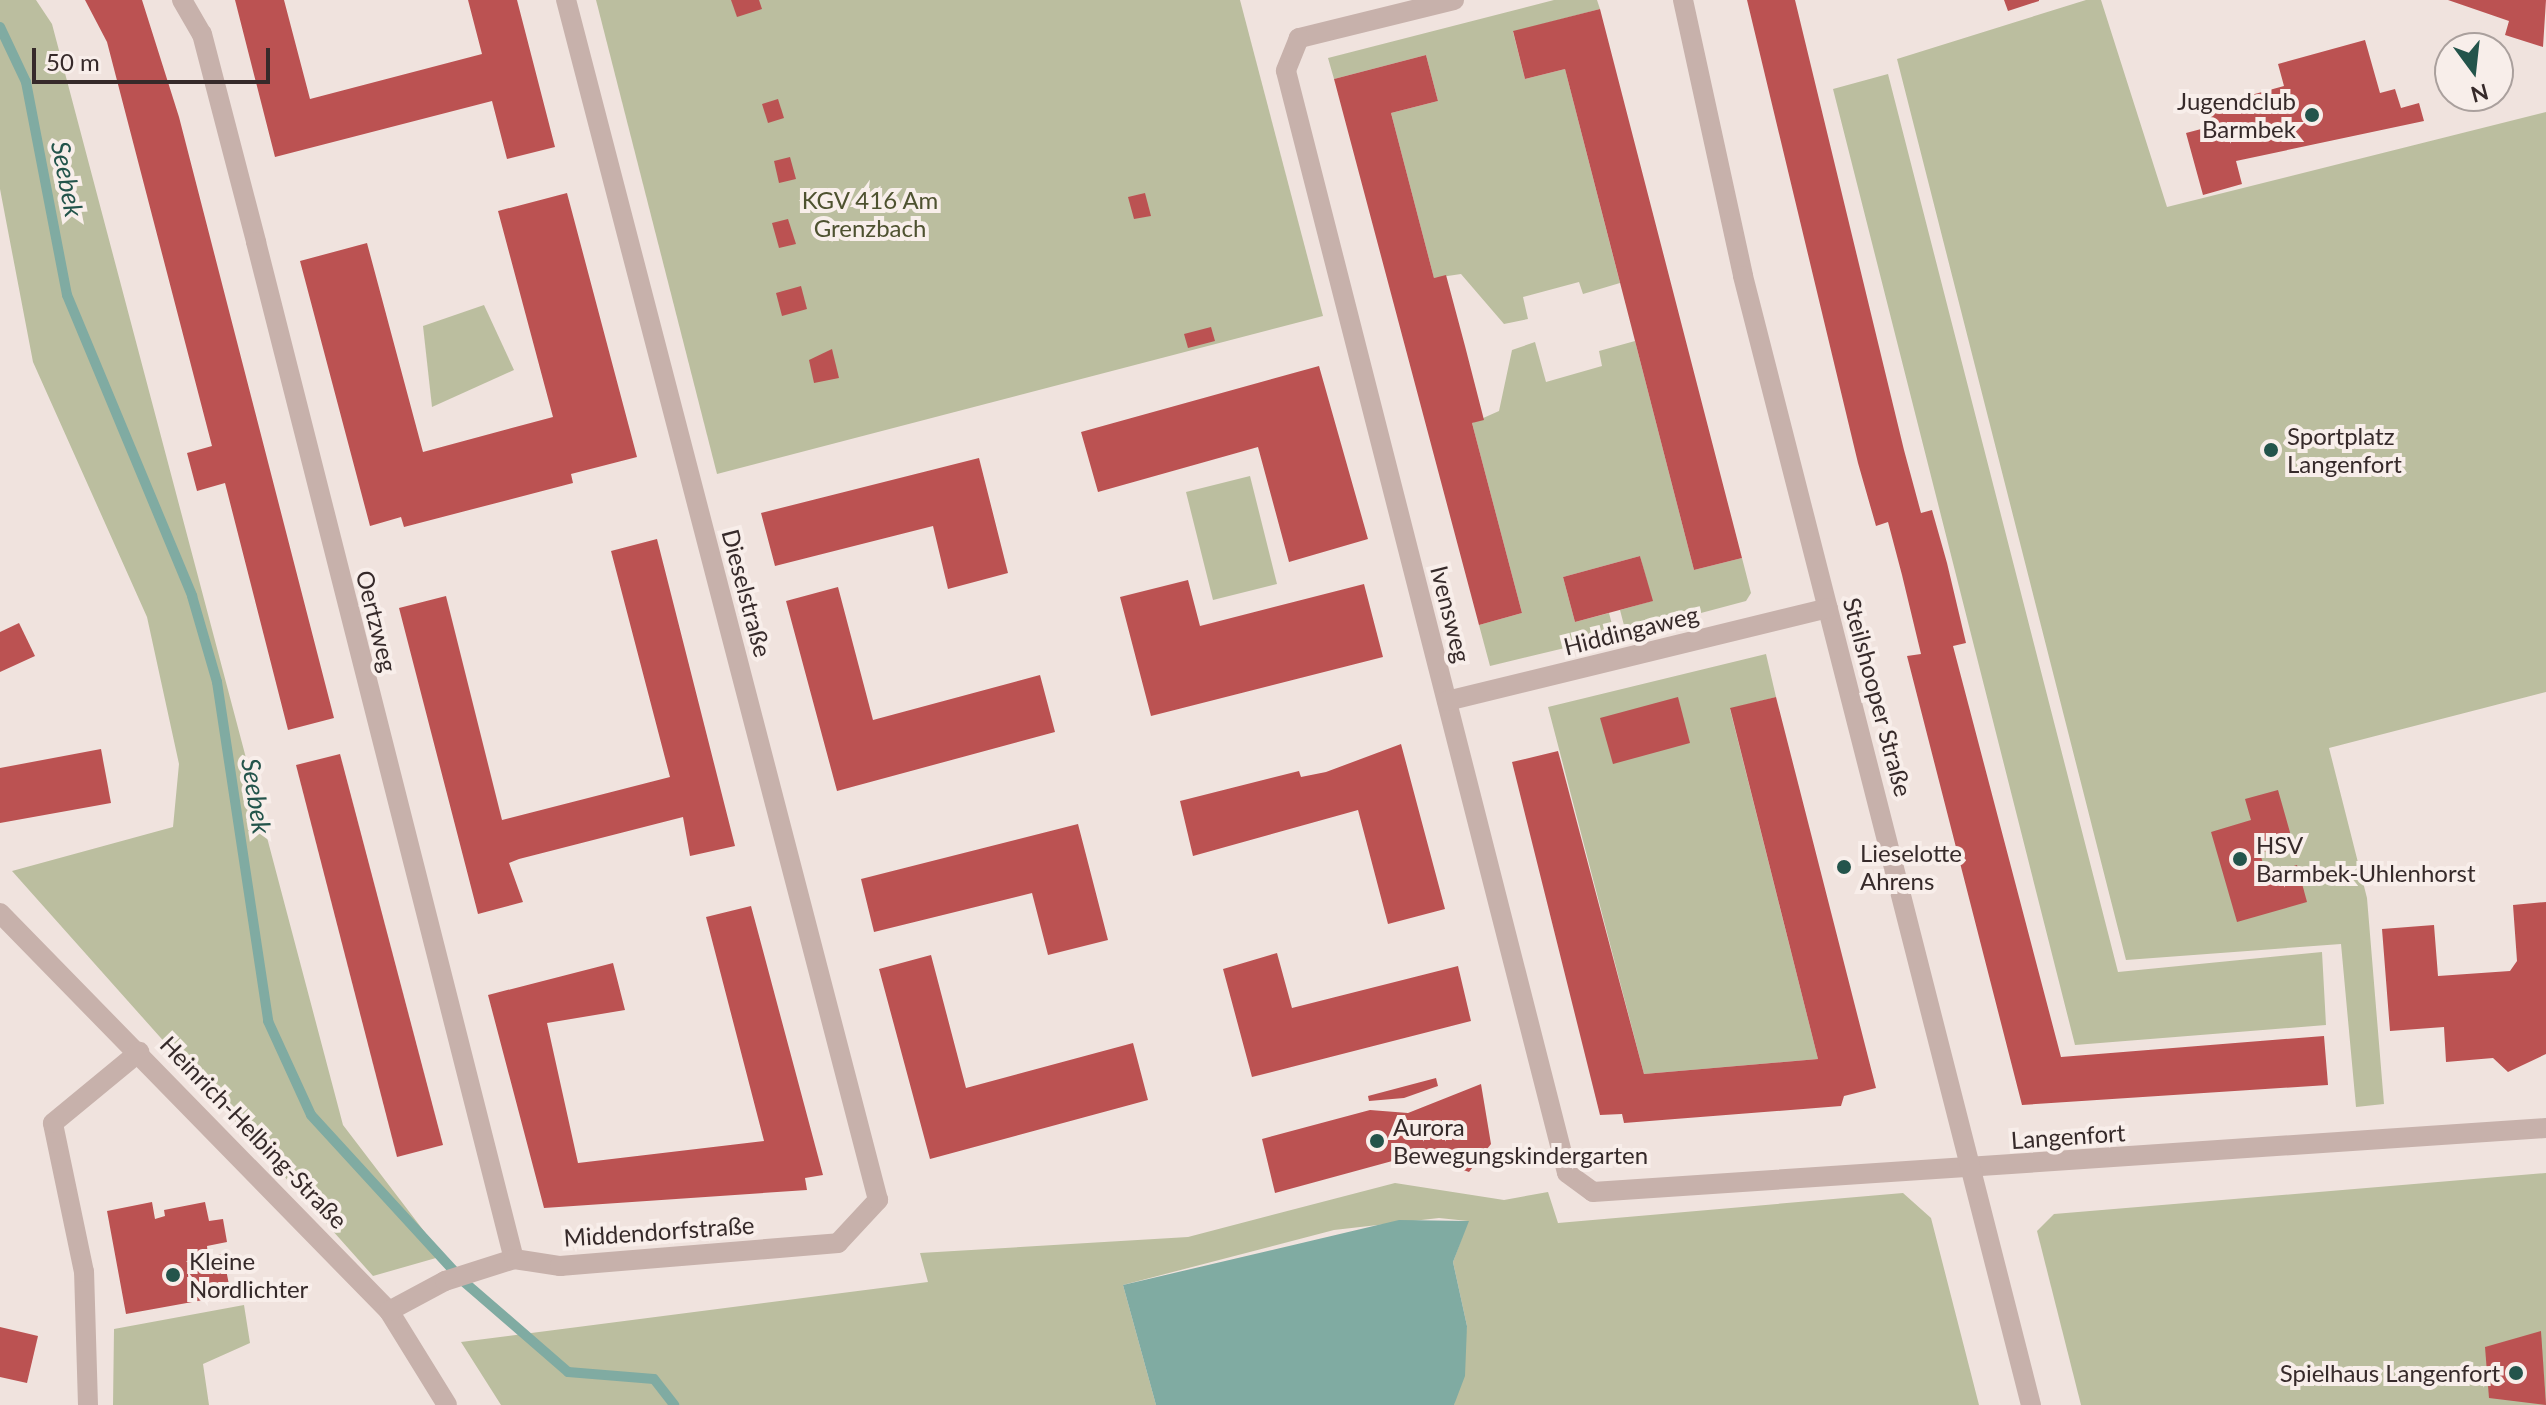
<!DOCTYPE html>
<html>
<head>
<meta charset="utf-8">
<style>
  body { margin:0 }
  #map { position:relative; width:2546px; height:1405px; overflow:hidden; background:#f0e3de; font-family:Lato,sans-serif }
  div>[style] { position:absolute }
  [style*='--x'] { left:calc(var(--x)*1px); top:calc(var(--y)*1px); width:calc(var(--w)*1px); rotate:calc(var(--a)*1deg) }
  .green>* { inset:0; background:#bbbe9f }
  .water>* { inset:0; background:#80aba2 }
  .stream>* { height:10px; margin:-5px; padding:0 5px; transform-origin:5px; border-radius:5px; background:#80aba2 }
  .building>* { inset:0; background:#bb5252 }
  .minor>* { height:20px; margin:-10px; padding:0 10px; transform-origin:10px; border-radius:10px; background:#c7b1ab }
  .dots>* { width:22px; height:22px; translate:-50% -50%; box-sizing:border-box; border:4px solid #f8eeea; border-radius:50% }
  span { translate:-50% -50%; white-space:nowrap; text-align:center; line-height:1.15; -webkit-text-stroke:8px #f8eeea; paint-order:stroke }
  .poi-label { font-size:24px; color:#362a2a }
  .right { translate:-100% -50%; text-align:right }
  .left { translate:0 -50%; text-align:left }
  .park-label { font-size:24px; color:#4e5230 }
  .street-label { font-size:24px; color:#362a2a }
  .water-label { font-size:26px; color:#23544b; font-style:italic }
  .north { position:absolute; left:2434px; top:32px; width:80px; height:80px; box-sizing:border-box; background:#f8eeea; border:2px solid #aaa09d; border-radius:50%; rotate:165deg; font-size:22px; font-weight:700; line-height:32px; text-align:center; color:#362a2a }
  .north::after { content:''; display:block; margin:auto; width:28px; height:36px; background:#23544b; clip-path:polygon(50% 0,100% 100%,50% 72%,0 100%) }
  .scale { position:absolute; left:32px; top:48px; width:238px; height:36px; box-sizing:border-box; border:4px solid #362a2a; border-top:0; padding-left:10px; font-size:24px; line-height:28px; white-space:nowrap; color:#362a2a; -webkit-text-stroke:6px #f8eeea; paint-order:stroke }
</style>
</head>
<body>
<div id="map">
  <div class="green">
    <div style="clip-path:polygon(0 0,36px 0,52px 24px,343px 1125px,443px 1256px,373px 1276px,12px 871px,173px 827px,179px 764px,147px 617px,33px 362px,0 189px)"></div>
    <div style="clip-path:polygon(596px 0,1240px 0,1323px 316px,717px 474px)"></div>
    <div style="clip-path:polygon(1554px 0,1597px 0,1600px 9px,1513px 32px,1525px 79px,1565px 69px,1620px 283px,1583px 294px,1579px 282px,1523px 297px,1528px 319px,1504px 324px,1461px 274px,1434px 278px,1391px 113px,1438px 101px,1426px 55px,1334px 79px,1328px 58px)"></div>
    <div style="clip-path:polygon(2086px 0,2101px 0,2167px 207px,2546px 112px,2546px 692px,2329px 748px,2367px 898px,2384px 1104px,2356px 1107px,2341px 944px,2126px 960px,1897px 59px)"></div>
    <div style="clip-path:polygon(1888px 74px,2118px 972px,2322px 952px,2326px 1025px,2075px 1045px,1833px 89px)"></div>
    <div style="clip-path:polygon(484px 305px,514px 370px,432px 407px,423px 326px)"></div>
    <div style="clip-path:polygon(1635px 341px,1694px 570px,1742px 558px,1751px 593px,1746px 601px,1626px 633px,1620px 610px,1652px 601px,1640px 556px,1563px 577px,1575px 622px,1609px 613px,1615px 636px,1490px 666px,1479px 625px,1522px 613px,1472px 423px,1499px 411px,1512px 350px,1535px 342px,1546px 382px,1602px 366px,1599px 351px)"></div>
    <div style="clip-path:polygon(1250px 476px,1277px 584px,1213px 600px,1186px 492px)"></div>
    <div style="clip-path:polygon(1766px 654px,1776px 697px,1730px 709px,1818px 1059px,1644px 1074px,1548px 707px)"></div>
    <div style="clip-path:polygon(2546px 1173px,2546px 1405px,2081px 1405px,2037px 1231px,2054px 1214px)"></div>
    <div style="clip-path:polygon(1395px 1183px,1504px 1200px,1548px 1192px,1558px 1223px,1903px 1193px,1931px 1218px,1979px 1405px,1454px 1405px,1467px 1326px,1453px 1262px,1468px 1221px,1439px 1218px,1334px 1230px,1123px 1285px,1156px 1405px,501px 1405px,461px 1342px,928px 1282px,920px 1253px,1188px 1237px)"></div>
    <div style="clip-path:polygon(244px 1305px,250px 1343px,203px 1364px,209px 1405px,113px 1405px,114px 1329px)"></div>
  </div>
  <div class="water">
    <div style="clip-path:polygon(1399px 1220px,1469px 1221px,1453px 1262px,1467px 1326px,1465px 1376px,1454px 1405px,1156px 1405px,1123px 1285px)"></div>
  </div>
  <div class="stream">
    <div style="--x:0;--y:27;--w:61;--a:64.7"></div>
    <div style="--x:26;--y:82;--w:217;--a:79.1"></div>
    <div style="--x:67;--y:295;--w:326;--a:67.4"></div>
    <div style="--x:192;--y:596;--w:90;--a:73.8"></div>
    <div style="--x:217;--y:682;--w:343;--a:81.4"></div>
    <div style="--x:268;--y:1021;--w:103;--a:65.4"></div>
    <div style="--x:311;--y:1115;--w:225;--a:47.5"></div>
    <div style="--x:463;--y:1281;--w:139;--a:40.9"></div>
    <div style="--x:568;--y:1372;--w:86;--a:4.7"></div>
    <div style="--x:654;--y:1379;--w:33;--a:52"></div>
  </div>
  <div class="building">
    <div style="clip-path:polygon(85px 0,142px 0,179px 117px,334px 718px,288px 730px,225px 483px,197px 491px,187px 453px,212px 446px,107px 42px)"></div>
    <div style="clip-path:polygon(235px 0,284px 0,310px 99px,482px 54px,468px 0,517px 0,555px 147px,507px 159px,492px 101px,275px 157px)"></div>
    <div style="clip-path:polygon(731px 0,759px 0,762px 9px,737px 17px)"></div>
    <div style="clip-path:polygon(1747px 0,1795px 0,1904px 450px,1921px 513px,1932px 510px,1947px 563px,1966px 643px,1953px 646px,2061px 1057px,2324px 1036px,2328px 1085px,2022px 1105px,1907px 656px,1921px 654px,1902px 575px,1888px 522px,1876px 526px,1858px 463px)"></div>
    <div style="clip-path:polygon(2004px 0,2039px 0,2039px 1px,2008px 11px)"></div>
    <div style="clip-path:polygon(2448px 0,2546px 0,2543px 47px,2505px 35px,2509px 21px)"></div>
    <div style="clip-path:polygon(1600px 9px,1742px 558px,1694px 570px,1565px 69px,1525px 79px,1513px 31px)"></div>
    <div style="clip-path:polygon(2365px 40px,2380px 93px,2395px 89px,2401px 108px,2419px 103px,2424px 121px,2236px 161px,2242px 184px,2203px 195px,2186px 133px,2205px 128px,2200px 109px,2284px 86px,2278px 64px)"></div>
    <div style="clip-path:polygon(1426px 55px,1438px 101px,1391px 113px,1434px 278px,1446px 275px,1465px 346px,1484px 420px,1472px 423px,1522px 613px,1479px 625px,1334px 79px)"></div>
    <div style="clip-path:polygon(778px 99px,784px 118px,768px 123px,762px 104px)"></div>
    <div style="clip-path:polygon(790px 157px,796px 179px,779px 183px,774px 161px)"></div>
    <div style="clip-path:polygon(567px 193px,637px 457px,571px 474px,573px 483px,404px 527px,401px 517px,370px 526px,300px 261px,367px 243px,423px 452px,553px 417px,498px 211px)"></div>
    <div style="clip-path:polygon(1145px 193px,1151px 216px,1134px 219px,1128px 197px)"></div>
    <div style="clip-path:polygon(788px 219px,796px 244px,779px 248px,772px 223px)"></div>
    <div style="clip-path:polygon(801px 286px,807px 309px,782px 316px,776px 293px)"></div>
    <div style="clip-path:polygon(1211px 327px,1215px 341px,1188px 348px,1184px 334px)"></div>
    <div style="clip-path:polygon(832px 349px,839px 378px,814px 383px,809px 360px)"></div>
    <div style="clip-path:polygon(1319px 366px,1368px 539px,1289px 562px,1258px 447px,1098px 492px,1081px 432px)"></div>
    <div style="clip-path:polygon(979px 458px,1008px 573px,948px 589px,933px 526px,775px 566px,761px 513px)"></div>
    <div style="clip-path:polygon(657px 539px,735px 846px,690px 856px,683px 817px,519px 859px,509px 863px,523px 902px,478px 914px,399px 608px,446px 596px,502px 820px,670px 777px,611px 551px)"></div>
    <div style="clip-path:polygon(1640px 556px,1653px 601px,1575px 622px,1563px 577px)"></div>
    <div style="clip-path:polygon(1188px 580px,1200px 626px,1364px 584px,1383px 657px,1151px 716px,1120px 597px)"></div>
    <div style="clip-path:polygon(838px 587px,873px 720px,1040px 675px,1055px 732px,837px 791px,786px 601px)"></div>
    <div style="clip-path:polygon(19px 623px,35px 656px,0 672px,0 632px)"></div>
    <div style="clip-path:polygon(1678px 697px,1690px 743px,1613px 764px,1600px 718px)"></div>
    <div style="clip-path:polygon(1776px 697px,1876px 1088px,1844px 1096px,1841px 1106px,1624px 1123px,1622px 1114px,1600px 1115px,1512px 762px,1558px 751px,1644px 1074px,1818px 1059px,1730px 708px)"></div>
    <div style="clip-path:polygon(1401px 744px,1445px 909px,1388px 924px,1358px 810px,1193px 856px,1180px 801px,1299px 771px,1301px 777px,1326px 772px)"></div>
    <div style="clip-path:polygon(101px 749px,111px 803px,0 823px,0 768px)"></div>
    <div style="clip-path:polygon(340px 754px,443px 1145px,397px 1157px,296px 765px)"></div>
    <div style="clip-path:polygon(2278px 790px,2293px 843px,2260px 853px,2266px 874px,2297px 865px,2307px 902px,2237px 922px,2211px 832px,2251px 820px,2245px 799px)"></div>
    <div style="clip-path:polygon(1078px 824px,1108px 940px,1048px 955px,1032px 893px,874px 932px,861px 879px)"></div>
    <div style="clip-path:polygon(2546px 902px,2546px 1054px,2508px 1072px,2493px 1058px,2446px 1062px,2444px 1027px,2390px 1031px,2382px 929px,2434px 925px,2438px 976px,2510px 971px,2517px 961px,2513px 905px)"></div>
    <div style="clip-path:polygon(751px 906px,823px 1175px,805px 1178px,807px 1190px,544px 1208px,488px 995px,613px 963px,625px 1010px,547px 1023px,578px 1163px,764px 1141px,706px 917px)"></div>
    <div style="clip-path:polygon(1277px 953px,1292px 1008px,1458px 966px,1471px 1021px,1252px 1077px,1223px 969px)"></div>
    <div style="clip-path:polygon(931px 955px,966px 1088px,1133px 1043px,1148px 1100px,930px 1159px,879px 969px)"></div>
    <div style="clip-path:polygon(1436px 1078px,1438px 1086px,1404px 1098px,1369px 1101px,1368px 1096px)"></div>
    <div style="clip-path:polygon(1481px 1084px,1491px 1144px,1469px 1172px,1418px 1154px,1275px 1193px,1262px 1139px,1370px 1110px,1408px 1113px)"></div>
    <div style="clip-path:polygon(152px 1202px,155px 1219px,165px 1216px,164px 1210px,205px 1202px,209px 1221px,223px 1219px,227px 1242px,207px 1246px,208px 1256px,223px 1254px,231px 1295px,126px 1314px,107px 1211px)"></div>
    <div style="clip-path:polygon(0 1327px,38px 1336px,27px 1383px,0 1377px)"></div>
    <div style="clip-path:polygon(2541px 1331px,2546px 1405px,2489px 1398px,2485px 1347px)"></div>
  </div>
  <div class="minor">
    <div style="--x:182;--y:0;--w:39;--a:60"></div>
    <div style="--x:202;--y:34;--w:215;--a:75.4"></div>
    <div style="--x:256;--y:242;--w:1049;--a:75.77"></div>
    <div style="--x:1454;--y:0;--w:160;--a:166.2"></div>
    <div style="--x:1299;--y:38;--w:35;--a:112"></div>
    <div style="--x:1286;--y:71;--w:1137;--a:75.69"></div>
    <div style="--x:1567;--y:1173;--w:32;--a:36"></div>
    <div style="--x:1593;--y:1192;--w:955;--a:-3.84"></div>
    <div style="--x:1683;--y:0;--w:282;--a:77.7"></div>
    <div style="--x:1743;--y:276;--w:1165;--a:75.69"></div>
    <div style="--x:1447;--y:701;--w:392;--a:-13.7"></div>
    <div style="--x:0;--y:913;--w:557;--a:45.66"></div>
    <div style="--x:389;--y:1311;--w:110;--a:58.3"></div>
    <div style="--x:389;--y:1311;--w:64;--a:-28.2"></div>
    <div style="--x:445;--y:1281;--w:72;--a:-17.7"></div>
    <div style="--x:514;--y:1259;--w:47;--a:8.7"></div>
    <div style="--x:560;--y:1266;--w:279;--a:-4.7"></div>
    <div style="--x:838;--y:1243;--w:59;--a:-47.1"></div>
    <div style="--x:878;--y:1200;--w:1240;--a:-104.57"></div>
    <div style="--x:88;--y:1405;--w:133;--a:-91.7"></div>
    <div style="--x:84;--y:1272;--w:152;--a:-101.8"></div>
    <div style="--x:53;--y:1123;--w:112;--a:-39.5"></div>
  </div>
  <div class="dots">
    <div style="left:2312px;top:115px;background:#23544b"></div>
    <div style="left:2271px;top:450px;background:#23544b"></div>
    <div style="left:2240px;top:859px;background:#23544b"></div>
    <div style="left:1844px;top:867px;background:#23544b"></div>
    <div style="left:1377px;top:1141px;background:#23544b"></div>
    <div style="left:173px;top:1275px;background:#23544b"></div>
    <div style="left:2516px;top:1373px;background:#23544b"></div>
  </div>
  <div class="poi-label">
    <span class="right" style="left:2296px;top:115px">Jugendclub<br>Barmbek</span>
    <span class="left" style="left:2287px;top:450px">Sportplatz<br>Langenfort</span>
    <span class="left" style="left:2256px;top:859px">HSV<br>Barmbek-Uhlenhorst</span>
    <span class="left" style="left:1860px;top:867px">Lieselotte<br>Ahrens</span>
    <span class="left" style="left:1393px;top:1141px">Aurora<br>Bewegungskindergarten</span>
    <span class="left" style="left:189px;top:1275px">Kleine<br>Nordlichter</span>
    <span class="right" style="left:2500px;top:1373px">Spielhaus Langenfort</span>
  </div>
  <div class="park-label">
    <span style="left:870px;top:214px">KGV 416 Am<br>Grenzbach</span>
  </div>
  <div class="street-label">
    <span style="left:747px;top:593px;rotate:75deg">Dieselstraße</span>
    <span style="left:1451px;top:614px;rotate:76deg">Ivensweg</span>
    <span style="left:377px;top:621px;rotate:76deg">Oertzweg</span>
    <span style="left:1631px;top:630px;rotate:-14deg">Hiddingaweg</span>
    <span style="left:1878px;top:697px;rotate:75deg">Steilshooper Straße</span>
    <span style="left:254px;top:1132px;rotate:46deg">Heinrich-Helbing-Straße</span>
    <span style="left:2068px;top:1136px;rotate:-4deg">Langenfort</span>
    <span style="left:659px;top:1231px;rotate:-4deg">Middendorfstraße</span>
  </div>
  <div class="water-label">
    <span style="left:67px;top:179px;rotate:79deg">Seebek</span>
    <span style="left:256px;top:796px;rotate:81deg">Seebek</span>
  </div>
  <div class="north">N</div>
  <div class="scale">50 m</div>
</div>
</body>
</html>
